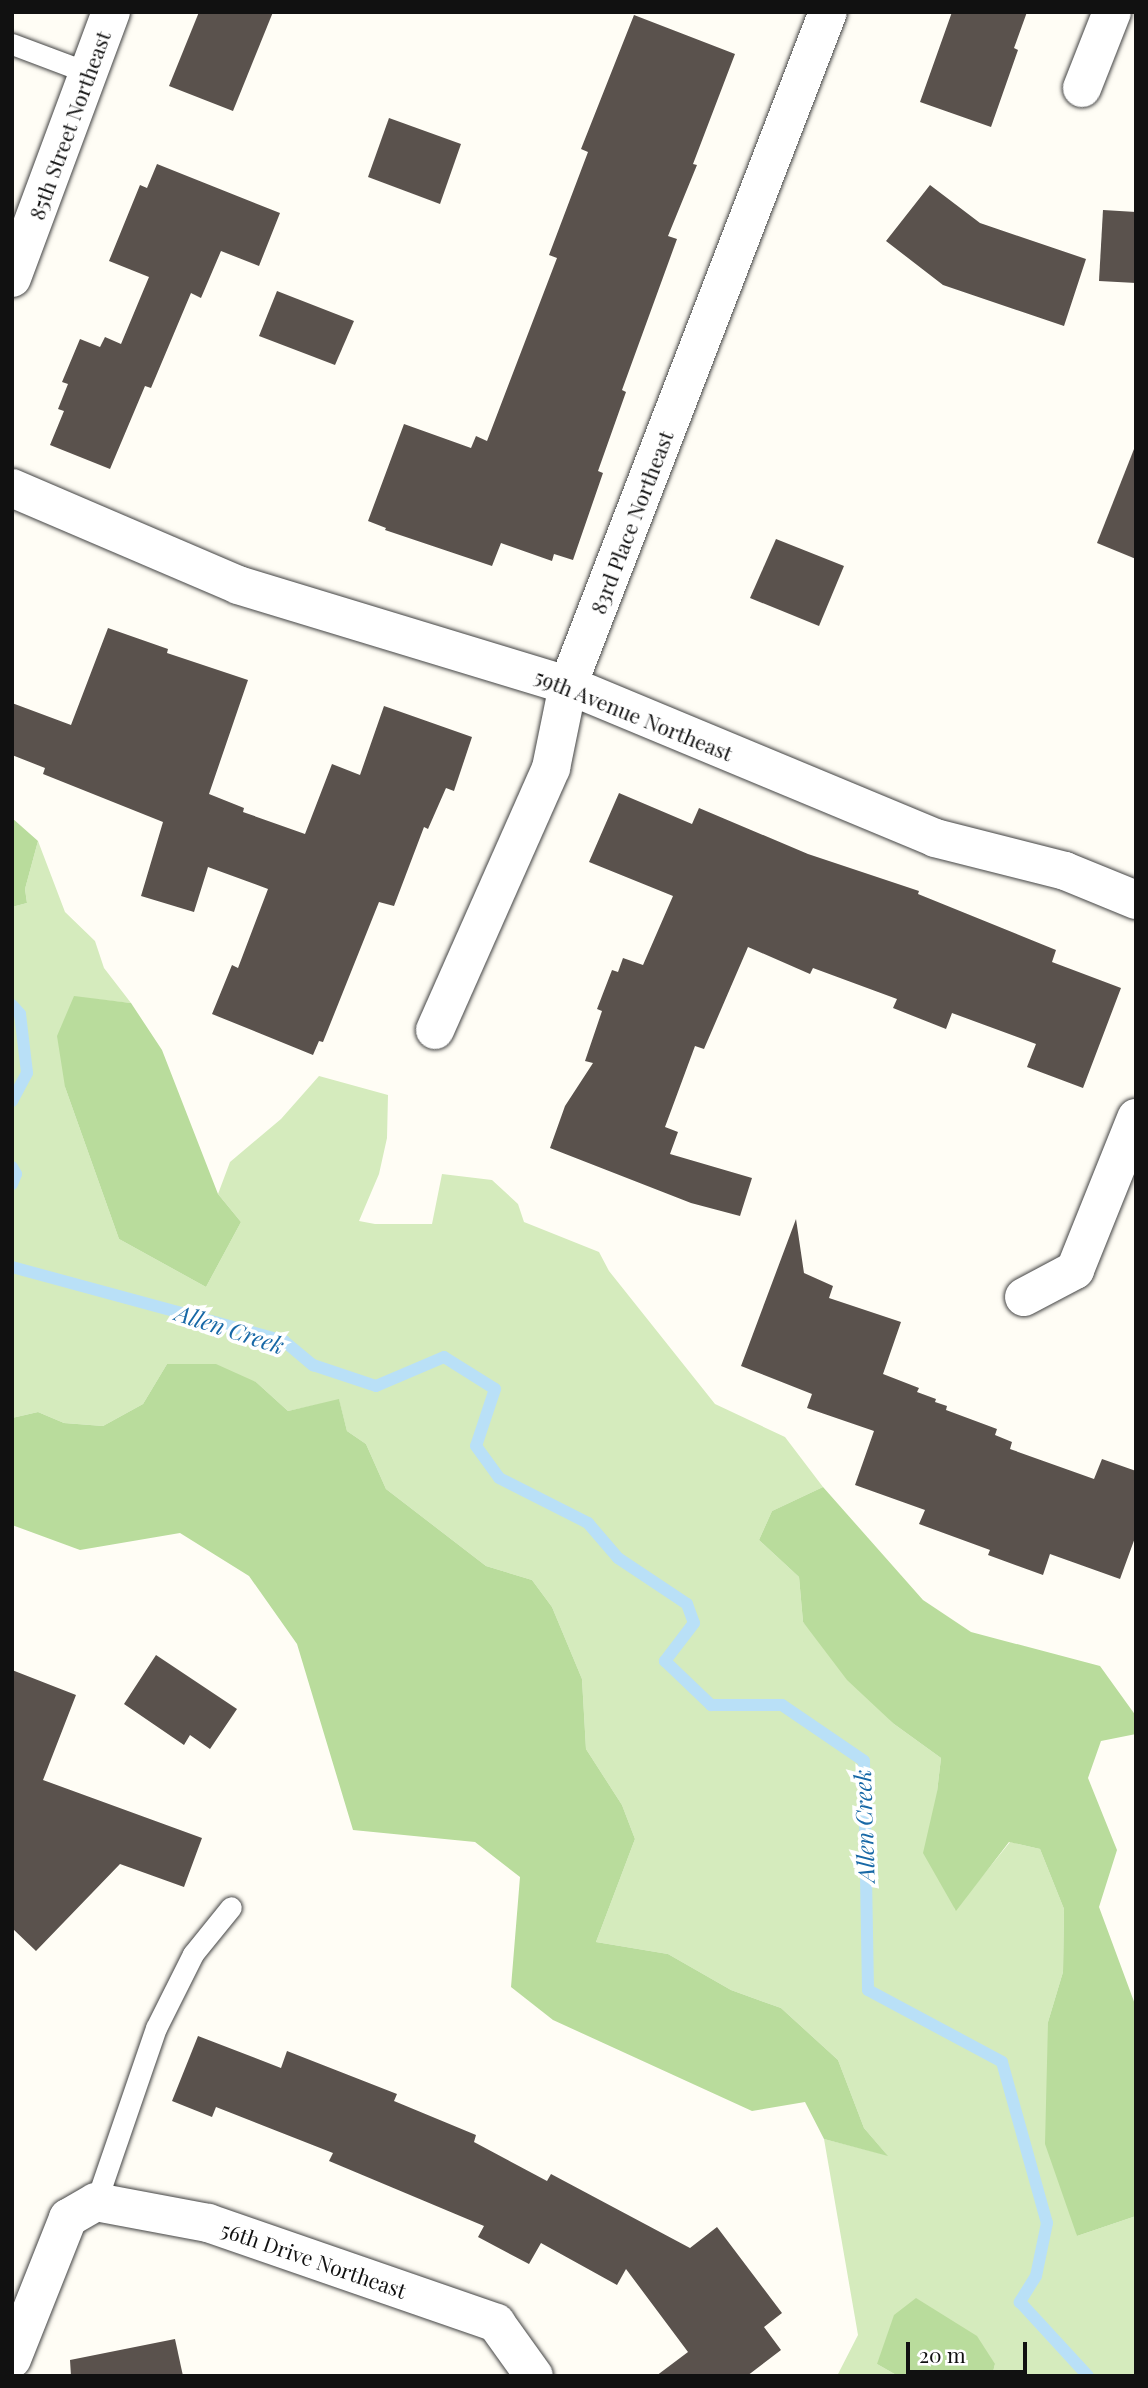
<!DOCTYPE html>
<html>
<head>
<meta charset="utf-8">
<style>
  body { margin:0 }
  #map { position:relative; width:1148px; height:2388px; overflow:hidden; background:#fffdf5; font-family:"Playfair Display",serif }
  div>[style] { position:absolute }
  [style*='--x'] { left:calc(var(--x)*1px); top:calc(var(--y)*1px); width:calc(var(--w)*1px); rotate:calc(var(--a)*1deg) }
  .green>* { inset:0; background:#d5ebbd }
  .forest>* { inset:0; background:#b9dc9c }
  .stream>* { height:12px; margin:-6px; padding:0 6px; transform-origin:6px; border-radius:6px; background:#b9e0f7 }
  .building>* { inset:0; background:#5a524d }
  .roads { filter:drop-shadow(0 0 2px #444) drop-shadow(0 0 2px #444) }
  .lane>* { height:21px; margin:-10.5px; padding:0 10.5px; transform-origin:10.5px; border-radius:10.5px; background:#fff }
  .street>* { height:38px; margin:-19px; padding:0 19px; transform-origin:19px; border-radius:19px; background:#fff }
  span { translate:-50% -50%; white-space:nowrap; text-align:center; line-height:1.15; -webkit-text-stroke:7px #fff; paint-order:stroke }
  .street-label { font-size:21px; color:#111 }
  .water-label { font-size:23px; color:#1768a6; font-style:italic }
  .frame { position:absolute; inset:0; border:14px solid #111; pointer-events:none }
  .scale { position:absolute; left:906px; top:2342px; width:121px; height:32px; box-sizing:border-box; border:4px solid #111; border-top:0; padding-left:9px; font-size:21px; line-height:24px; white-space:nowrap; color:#111; -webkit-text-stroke:5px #fff; paint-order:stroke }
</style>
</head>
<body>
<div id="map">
  <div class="green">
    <div style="clip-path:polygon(38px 841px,65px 912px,95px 941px,104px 968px,131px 1003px,74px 997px,65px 1087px,119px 1239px,206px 1287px,241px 1222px,218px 1194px,230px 1162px,281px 1119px,319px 1076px,388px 1095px,387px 1138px,379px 1174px,359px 1221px,375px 1224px,432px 1224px,442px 1174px,492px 1180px,518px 1204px,524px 1222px,599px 1252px,609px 1271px,715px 1404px,785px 1437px,823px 1487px,772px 1511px,759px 1540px,799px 1577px,803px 1622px,894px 1724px,941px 1758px,937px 1792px,955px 1910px,1010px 1842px,1040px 1849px,1064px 1909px,1063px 1972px,1048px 2022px,1077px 2236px,1136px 2216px,1136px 2376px,992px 2376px,995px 2364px,877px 2364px,898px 2376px,837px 2376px,858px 2335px,824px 2139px,887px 2155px,864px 2128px,838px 2060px,781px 2008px,731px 1990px,668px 1954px,596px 1942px,635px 1839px,622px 1805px,586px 1749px,582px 1679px,552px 1607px,532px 1580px,486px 1566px,386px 1489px,366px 1444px,347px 1431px,339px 1400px,288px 1411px,256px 1382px,167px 1364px,143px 1404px,103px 1426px,64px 1423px,38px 1412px,12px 1418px,12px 907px,27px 903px,25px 889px)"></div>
  </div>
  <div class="forest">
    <div style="clip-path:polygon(12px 818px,38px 841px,25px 889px,27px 903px,12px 907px)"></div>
    <div style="clip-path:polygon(74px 996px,131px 1003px,162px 1050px,218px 1194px,241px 1222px,206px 1287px,119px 1239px,65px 1087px,57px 1036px)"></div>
    <div style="clip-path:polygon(167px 1364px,216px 1364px,256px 1382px,288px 1411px,339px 1399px,347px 1431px,366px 1444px,386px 1489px,486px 1566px,532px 1580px,552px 1607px,582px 1679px,586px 1749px,622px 1805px,635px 1839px,596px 1942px,668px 1954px,731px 1990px,781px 2008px,838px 2060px,864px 2128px,888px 2156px,824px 2139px,805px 2102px,752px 2111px,553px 2020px,511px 1987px,520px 1877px,475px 1842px,353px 1830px,297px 1644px,249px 1576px,180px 1533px,80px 1550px,12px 1525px,12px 1418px,38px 1412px,64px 1423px,103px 1426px,143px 1404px)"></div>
    <div style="clip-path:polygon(823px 1487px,923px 1600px,971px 1632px,1100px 1666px,1136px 1716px,1136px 1734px,1101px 1741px,1088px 1778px,1117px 1850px,1099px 1907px,1136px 2007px,1136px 2216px,1077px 2236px,1045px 2144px,1048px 2022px,1063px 1972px,1064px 1909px,1040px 1849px,1009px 1842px,956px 1911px,923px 1853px,937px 1792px,941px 1758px,894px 1724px,847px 1680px,803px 1622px,799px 1577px,759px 1540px,772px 1511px)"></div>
    <div style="clip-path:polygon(916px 2298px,977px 2336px,995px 2364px,992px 2376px,898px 2376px,877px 2364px,894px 2315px)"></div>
  </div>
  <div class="stream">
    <div style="--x:12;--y:1005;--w:12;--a:48"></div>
    <div style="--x:20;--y:1014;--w:59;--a:83.2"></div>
    <div style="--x:27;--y:1073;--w:32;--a:118"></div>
    <div style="--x:12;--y:1167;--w:8;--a:60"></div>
    <div style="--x:16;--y:1174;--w:11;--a:112"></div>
    <div style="--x:12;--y:1267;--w:282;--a:15.2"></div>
    <div style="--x:284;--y:1341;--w:38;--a:40"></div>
    <div style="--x:313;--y:1365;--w:66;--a:18.4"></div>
    <div style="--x:376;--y:1386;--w:74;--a:-23.1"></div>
    <div style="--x:444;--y:1357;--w:60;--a:32.1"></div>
    <div style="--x:495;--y:1389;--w:60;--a:108.4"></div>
    <div style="--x:476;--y:1446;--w:39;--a:54"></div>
    <div style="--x:499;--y:1478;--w:100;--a:26.8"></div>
    <div style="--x:588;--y:1523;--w:46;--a:49.4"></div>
    <div style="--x:618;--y:1558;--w:83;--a:33.7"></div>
    <div style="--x:687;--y:1604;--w:20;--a:70"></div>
    <div style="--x:694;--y:1623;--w:48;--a:127.3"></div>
    <div style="--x:665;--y:1661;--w:64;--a:43.7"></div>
    <div style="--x:711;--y:1705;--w:71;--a:0"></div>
    <div style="--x:782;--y:1705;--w:99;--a:34.3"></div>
    <div style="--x:864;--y:1761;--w:229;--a:89"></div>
    <div style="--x:868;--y:1990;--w:152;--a:28.2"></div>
    <div style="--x:1002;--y:2062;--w:167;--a:74.4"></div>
    <div style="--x:1047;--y:2223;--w:54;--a:101.7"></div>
    <div style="--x:1036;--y:2276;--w:31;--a:122"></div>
    <div style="--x:1020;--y:2302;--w:100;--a:47.4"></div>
  </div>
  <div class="building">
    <div style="clip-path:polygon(199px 12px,273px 12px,233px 111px,169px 86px)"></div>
    <div style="clip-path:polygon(952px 12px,1027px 12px,1014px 48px,1018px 50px,991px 127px,920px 102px)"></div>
    <div style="clip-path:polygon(634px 15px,735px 54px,693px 164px,697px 165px,668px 236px,677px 239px,622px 390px,626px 392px,598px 471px,603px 473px,573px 560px,554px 554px,552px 561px,501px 543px,492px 566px,385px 530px,386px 528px,368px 521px,404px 424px,471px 448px,476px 436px,487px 441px,557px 258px,549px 255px,588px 152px,581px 149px)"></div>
    <div style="clip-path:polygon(389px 118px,461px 144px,440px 204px,368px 177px)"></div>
    <div style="clip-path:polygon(157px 164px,280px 213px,259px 266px,221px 251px,201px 298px,191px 293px,151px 388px,145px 386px,110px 469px,50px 445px,64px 411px,58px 409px,68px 384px,62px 382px,80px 339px,100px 347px,105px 337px,121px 344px,149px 277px,109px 261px,140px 185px,147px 188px)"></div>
    <div style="clip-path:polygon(930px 185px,980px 223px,1086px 259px,1064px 326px,943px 285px,886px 241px)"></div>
    <div style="clip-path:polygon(1103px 210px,1136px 212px,1136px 283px,1099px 281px)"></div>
    <div style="clip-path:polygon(277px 291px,354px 321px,335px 365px,259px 336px)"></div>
    <div style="clip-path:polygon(1134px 449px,1136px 450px,1136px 559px,1097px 543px)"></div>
    <div style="clip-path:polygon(776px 539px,844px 566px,819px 626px,750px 598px)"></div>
    <div style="clip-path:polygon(108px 628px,168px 649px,167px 653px,248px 680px,209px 794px,244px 808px,243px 812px,305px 834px,332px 764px,360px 775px,384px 706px,472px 737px,454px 791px,446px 788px,428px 829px,424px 827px,394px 906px,379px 902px,323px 1042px,319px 1041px,313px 1055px,212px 1014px,232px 965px,238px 968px,268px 889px,208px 867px,194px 912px,141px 896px,163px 822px,43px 774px,45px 768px,12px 755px,12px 703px,71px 725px)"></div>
    <div style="clip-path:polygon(619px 793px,692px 824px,699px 808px,808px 854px,919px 891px,918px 894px,1056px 950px,1052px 962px,1121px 988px,1083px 1088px,1027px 1067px,1036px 1044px,952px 1013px,946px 1029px,893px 1008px,897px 999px,813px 968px,810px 974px,748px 947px,704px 1049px,695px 1046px,665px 1127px,678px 1132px,670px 1154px,752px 1178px,740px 1216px,691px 1203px,550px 1148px,565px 1106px,593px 1063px,585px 1061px,602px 1011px,597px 1009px,612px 970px,618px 972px,623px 958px,643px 965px,673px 896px,589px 862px)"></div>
    <div style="clip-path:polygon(796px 1219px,804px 1273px,833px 1286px,829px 1298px,901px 1322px,883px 1374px,919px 1388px,917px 1392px,936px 1399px,935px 1402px,947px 1406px,946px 1410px,997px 1429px,995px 1435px,1012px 1442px,1010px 1449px,1094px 1479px,1102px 1459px,1136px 1471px,1136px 1535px,1120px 1579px,1050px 1554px,1043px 1575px,988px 1555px,990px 1550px,919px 1524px,925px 1510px,855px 1485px,874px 1431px,807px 1408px,812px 1394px,741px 1366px)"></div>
    <div style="clip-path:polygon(156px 1655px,237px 1709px,210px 1749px,190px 1735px,184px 1745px,124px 1704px)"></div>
    <div style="clip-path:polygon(12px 1670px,76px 1695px,43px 1780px,202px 1838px,184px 1887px,120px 1864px,36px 1951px,12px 1928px)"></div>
    <div style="clip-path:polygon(198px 2036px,281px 2068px,287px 2051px,397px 2094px,394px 2101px,476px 2135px,474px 2142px,547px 2181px,551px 2174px,690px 2248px,717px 2227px,782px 2313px,764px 2327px,781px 2350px,747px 2376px,656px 2376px,688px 2352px,626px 2269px,617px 2285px,541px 2243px,529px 2264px,478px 2237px,484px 2226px,329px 2161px,333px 2153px,216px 2107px,212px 2117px,172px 2101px)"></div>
    <div style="clip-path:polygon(175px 2339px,183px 2376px,71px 2376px,70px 2360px)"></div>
  </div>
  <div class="roads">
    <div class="lane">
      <div style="--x:12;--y:44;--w:82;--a:20.6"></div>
      <div style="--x:96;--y:2202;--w:184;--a:-71"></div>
      <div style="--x:156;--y:2028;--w:83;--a:-63.4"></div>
      <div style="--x:193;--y:1954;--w:60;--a:-51"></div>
    </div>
    <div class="street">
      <div style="--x:1082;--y:88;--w:82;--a:-68.5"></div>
      <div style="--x:12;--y:278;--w:284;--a:-69.6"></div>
      <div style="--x:12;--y:488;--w:246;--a:23.2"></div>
      <div style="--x:238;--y:585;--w:345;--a:16.9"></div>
      <div style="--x:568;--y:685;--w:398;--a:22.6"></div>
      <div style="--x:935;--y:838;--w:134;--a:14.2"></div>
      <div style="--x:1065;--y:871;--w:77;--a:22.2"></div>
      <div style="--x:435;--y:1030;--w:287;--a:-66.1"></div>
      <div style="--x:551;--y:768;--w:85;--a:-78.4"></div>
      <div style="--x:568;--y:685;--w:721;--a:-68.88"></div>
      <div style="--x:1024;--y:1297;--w:58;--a:-27.9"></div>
      <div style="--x:1075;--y:1270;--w:164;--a:-68.1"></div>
      <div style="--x:12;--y:2359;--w:152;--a:-68.3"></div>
      <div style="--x:68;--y:2218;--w:32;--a:-30"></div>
      <div style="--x:96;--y:2202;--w:114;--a:10.6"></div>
      <div style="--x:208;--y:2223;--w:305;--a:19.1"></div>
      <div style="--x:496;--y:2323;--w:65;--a:54.4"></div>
    </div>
  </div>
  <div class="street-label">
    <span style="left:69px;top:125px;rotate:-70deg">85th Street Northeast</span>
    <span style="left:631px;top:522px;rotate:-69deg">83rd Place Northeast</span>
    <span style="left:634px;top:714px;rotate:22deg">59th Avenue Northeast</span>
    <span style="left:314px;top:2259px;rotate:19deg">56th Drive Northeast</span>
  </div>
  <div class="water-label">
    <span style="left:230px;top:1329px;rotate:18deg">Allen Creek</span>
    <span style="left:864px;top:1826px;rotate:-92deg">Allen Creek</span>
  </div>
  <div class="frame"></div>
  <div class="scale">20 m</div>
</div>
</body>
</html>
